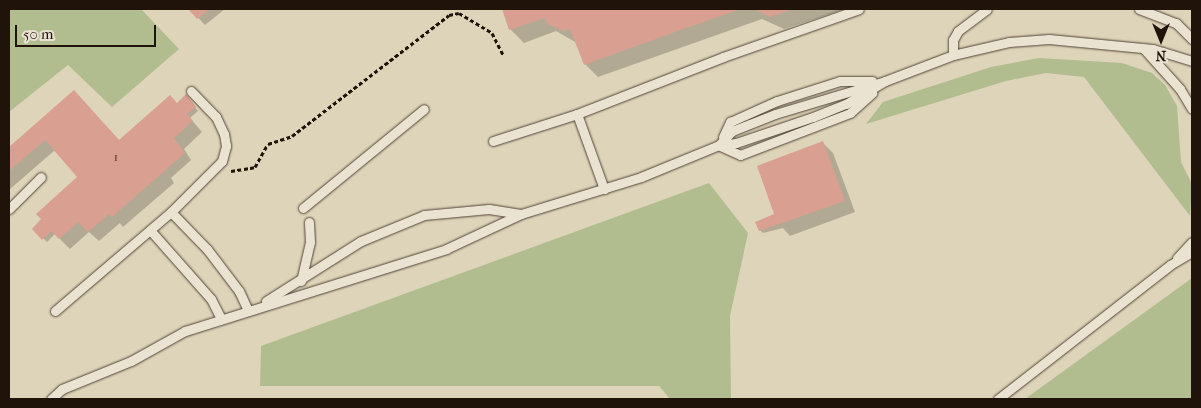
<!DOCTYPE html>
<html>
<head>
<meta charset="utf-8">
<style>
  body { margin:0 }
  #map { position:relative; width:1201px; height:408px; overflow:hidden; background:#ded4b9; font-family:"IM FELL French Canon",serif }
  div>[style] { position:absolute }
  [style*='--x'] { left:calc(var(--x)*1px); top:calc(var(--y)*1px); width:calc(var(--w)*1px); rotate:calc(var(--a)*1deg) }
  .green>* { inset:0; background:#b1bd8f }
  .shadow>* { inset:0; background:#0003 }
  .building>* { inset:0; background:#d9a091 }
  .path>* { height:3px; margin-top:-1.5px; transform-origin:0; background:repeating-linear-gradient(90deg,#20130a 0 4px,transparent 0 6.5px) }
  .roads { filter:drop-shadow(0 0 1px #504336) drop-shadow(0 0 1px #504336) }
  .lane>* { height:9px; margin:-4.5px; padding:0 4.5px; transform-origin:4.5px; border-radius:4.5px; background:#eae3d2 }
  span { translate:-50% -50%; white-space:nowrap; text-align:center; line-height:1.15; -webkit-text-stroke:4.5px #eae3d2; paint-order:stroke }
  .number-label { font-size:12px; color:#4e362c }
  .number-label span { -webkit-text-stroke-width:0 }
  .frame { position:absolute; inset:0; border:10px solid #20130a; pointer-events:none }
  .north { position:absolute; left:1136px; top:15px; width:50px; height:50px; -webkit-text-stroke:4px #eae3d2; paint-order:stroke; rotate:180deg; font-size:14px; font-weight:700; line-height:20px; text-align:center; color:#20130a }
  .north::after { content:''; display:block; margin:auto; width:18px; height:22px; background:#20130a; clip-path:polygon(50% 0,100% 100%,50% 72%,0 100%) }
  .scale { position:absolute; left:15px; top:25px; width:141px; height:22px; box-sizing:border-box; border:2px solid #20130a; border-top:0; padding-left:6px; font-size:15px; line-height:18px; white-space:nowrap; color:#20130a; -webkit-text-stroke:4px #eae3d2; paint-order:stroke }
</style>
</head>
<body>
<div id="map">
  <div class="green">
    <div style="clip-path:polygon(9px 9px,141px 9px,179px 49px,112px 107px,68px 65px,9px 112px)"></div>
    <div style="clip-path:polygon(1039px 58px,1122px 63px,1152px 73px,1165px 85px,1177px 106px,1181px 162px,1192px 184px,1190px 216px,1084px 77px,1046px 73px,1006px 81px,866px 124px,883px 102px,991px 67px)"></div>
    <div style="clip-path:polygon(709px 183px,748px 233px,730px 316px,731px 399px,670px 399px,659px 386px,260px 386px,261px 346px)"></div>
    <div style="clip-path:polygon(1192px 278px,1192px 399px,1025px 399px)"></div>
  </div>
  <div class="shadow">
    <div style="clip-path:polygon(190px 9px,225px 9px,205px 25px)"></div>
    <div style="clip-path:polygon(503px 9px,845px 9px,784px 29px,762px 19px,598px 77px,585px 64px,577px 43px,556px 31px,524px 43px,511px 30px)"></div>
    <div style="clip-path:polygon(74px 92px,120px 141px,189px 99px,198px 111px,190px 118px,202px 132px,184px 149px,191px 160px,171px 178px,174px 183px,123px 227px,120px 223px,99px 241px,89px 232px,70px 249px,55px 234px,47px 242px,34px 229px,79px 177px,55px 150px,9px 190px,9px 149px)"></div>
    <div style="clip-path:polygon(823px 143px,833px 153px,855px 212px,790px 236px,783px 228px,763px 233px,760px 230px,776px 215px)"></div>
  </div>
  <div class="building">
    <div style="clip-path:polygon(188px 9px,209px 9px,197px 19px)"></div>
    <div style="clip-path:polygon(502px 9px,740px 9px,687px 28px,685px 22px,686px 28px,584px 65px,570px 29px,564px 31px,548px 24px,545px 18px,509px 30px)"></div>
    <div style="clip-path:polygon(754px 9px,793px 9px,770px 17px)"></div>
    <div style="clip-path:polygon(74px 90px,119px 140px,170px 95px,177px 103px,186px 94px,196px 107px,187px 114px,193px 121px,174px 138px,185px 153px,112px 217px,109px 214px,88px 232px,78px 222px,59px 239px,51px 231px,42px 240px,32px 229px,41px 219px,36px 214px,77px 177px,45px 140px,9px 171px,9px 147px)"></div>
    <div style="clip-path:polygon(823px 141px,845px 201px,759px 231px,755px 222px,774px 214px,757px 166px)"></div>
  </div>
  <div class="path">
    <div style="--x:231;--y:171;--w:24;--a:-9"></div>
    <div style="--x:255;--y:167;--w:26;--a:-61"></div>
    <div style="--x:268;--y:144;--w:25;--a:-18"></div>
    <div style="--x:292;--y:136;--w:198;--a:-37.6"></div>
    <div style="--x:449;--y:15;--w:10;--a:-11"></div>
    <div style="--x:459;--y:13;--w:39;--a:31"></div>
    <div style="--x:492;--y:33;--w:25;--a:63"></div>
  </div>
  <div class="roads">
    <div class="lane">
      <div style="--x:1139;--y:9;--w:40;--a:21"></div>
      <div style="--x:1176;--y:23;--w:23;--a:45"></div>
      <div style="--x:1144;--y:49;--w:54;--a:48"></div>
      <div style="--x:1180;--y:89;--w:23;--a:59"></div>
      <div style="--x:953;--y:55;--w:15;--a:-90"></div>
      <div style="--x:953;--y:40;--w:10;--a:-61"></div>
      <div style="--x:958;--y:31;--w:36;--a:-37"></div>
      <div style="--x:577;--y:114;--w:80;--a:70.2"></div>
      <div style="--x:723;--y:137;--w:17;--a:-65"></div>
      <div style="--x:730;--y:122;--w:51;--a:-24.1"></div>
      <div style="--x:777;--y:101;--w:66;--a:-17.6"></div>
      <div style="--x:840;--y:81;--w:32;--a:0"></div>
      <div style="--x:493;--y:141;--w:88;--a:-17.8"></div>
      <div style="--x:577;--y:114;--w:157;--a:-21.3"></div>
      <div style="--x:723;--y:57;--w:144;--a:-19.4"></div>
      <div style="--x:719;--y:145;--w:19;--a:-47"></div>
      <div style="--x:732;--y:131;--w:46;--a:-21.6"></div>
      <div style="--x:775;--y:114;--w:115;--a:-16.7"></div>
      <div style="--x:885;--y:81;--w:73;--a:-20.9"></div>
      <div style="--x:953;--y:55;--w:57;--a:-13.1"></div>
      <div style="--x:1009;--y:42;--w:40;--a:-4.3"></div>
      <div style="--x:1049;--y:39;--w:104;--a:5.5"></div>
      <div style="--x:1153;--y:49;--w:41;--a:17.1"></div>
      <div style="--x:720;--y:146;--w:22;--a:24"></div>
      <div style="--x:740;--y:155;--w:118;--a:-20.9"></div>
      <div style="--x:850;--y:113;--w:30;--a:-42"></div>
      <div style="--x:303;--y:208;--w:156;--a:-39.3"></div>
      <div style="--x:9;--y:209;--w:45;--a:-45"></div>
      <div style="--x:171;--y:212;--w:52;--a:45.8"></div>
      <div style="--x:207;--y:249;--w:53;--a:52.7"></div>
      <div style="--x:239;--y:291;--w:21;--a:65"></div>
      <div style="--x:150;--y:230;--w:92;--a:48.5"></div>
      <div style="--x:211;--y:299;--w:22;--a:63"></div>
      <div style="--x:1177;--y:258;--w:22;--a:-47"></div>
      <div style="--x:301;--y:281;--w:40;--a:-77"></div>
      <div style="--x:310;--y:242;--w:20;--a:-93"></div>
      <div style="--x:266;--y:301;--w:112;--a:-32.3"></div>
      <div style="--x:361;--y:241;--w:68;--a:-22.4"></div>
      <div style="--x:424;--y:215;--w:65;--a:-5.3"></div>
      <div style="--x:489;--y:209;--w:32;--a:9"></div>
      <div style="--x:55;--y:311;--w:153;--a:-40.5"></div>
      <div style="--x:171;--y:212;--w:72;--a:-45"></div>
      <div style="--x:222;--y:161;--w:16;--a:-75"></div>
      <div style="--x:226;--y:146;--w:12;--a:-99"></div>
      <div style="--x:224;--y:134;--w:19;--a:-115"></div>
      <div style="--x:216;--y:117;--w:36;--a:-134"></div>
      <div style="--x:51;--y:399;--w:15;--a:-42"></div>
      <div style="--x:62;--y:389;--w:74;--a:-22.1"></div>
      <div style="--x:131;--y:361;--w:62;--a:-29.1"></div>
      <div style="--x:185;--y:331;--w:274;--a:-17.4"></div>
      <div style="--x:446;--y:249;--w:83;--a:-25"></div>
      <div style="--x:521;--y:214;--w:126;--a:-17.1"></div>
      <div style="--x:641;--y:177;--w:84;--a:-22.3"></div>
      <div style="--x:719;--y:145;--w:17;--a:-7"></div>
      <div style="--x:736;--y:143;--w:81;--a:-18.7"></div>
      <div style="--x:813;--y:117;--w:35;--a:-22"></div>
      <div style="--x:846;--y:104;--w:45;--a:-30.5"></div>
      <div style="--x:998;--y:399;--w:218;--a:-37.9"></div>
      <div style="--x:1170;--y:265;--w:26;--a:-31"></div>
    </div>
  </div>
  <div class="number-label">
    <span style="left:116px;top:158px">1</span>
  </div>
  <div class="frame"></div>
  <div class="north">N</div>
  <div class="scale">50 m</div>
</div>
</body>
</html>
